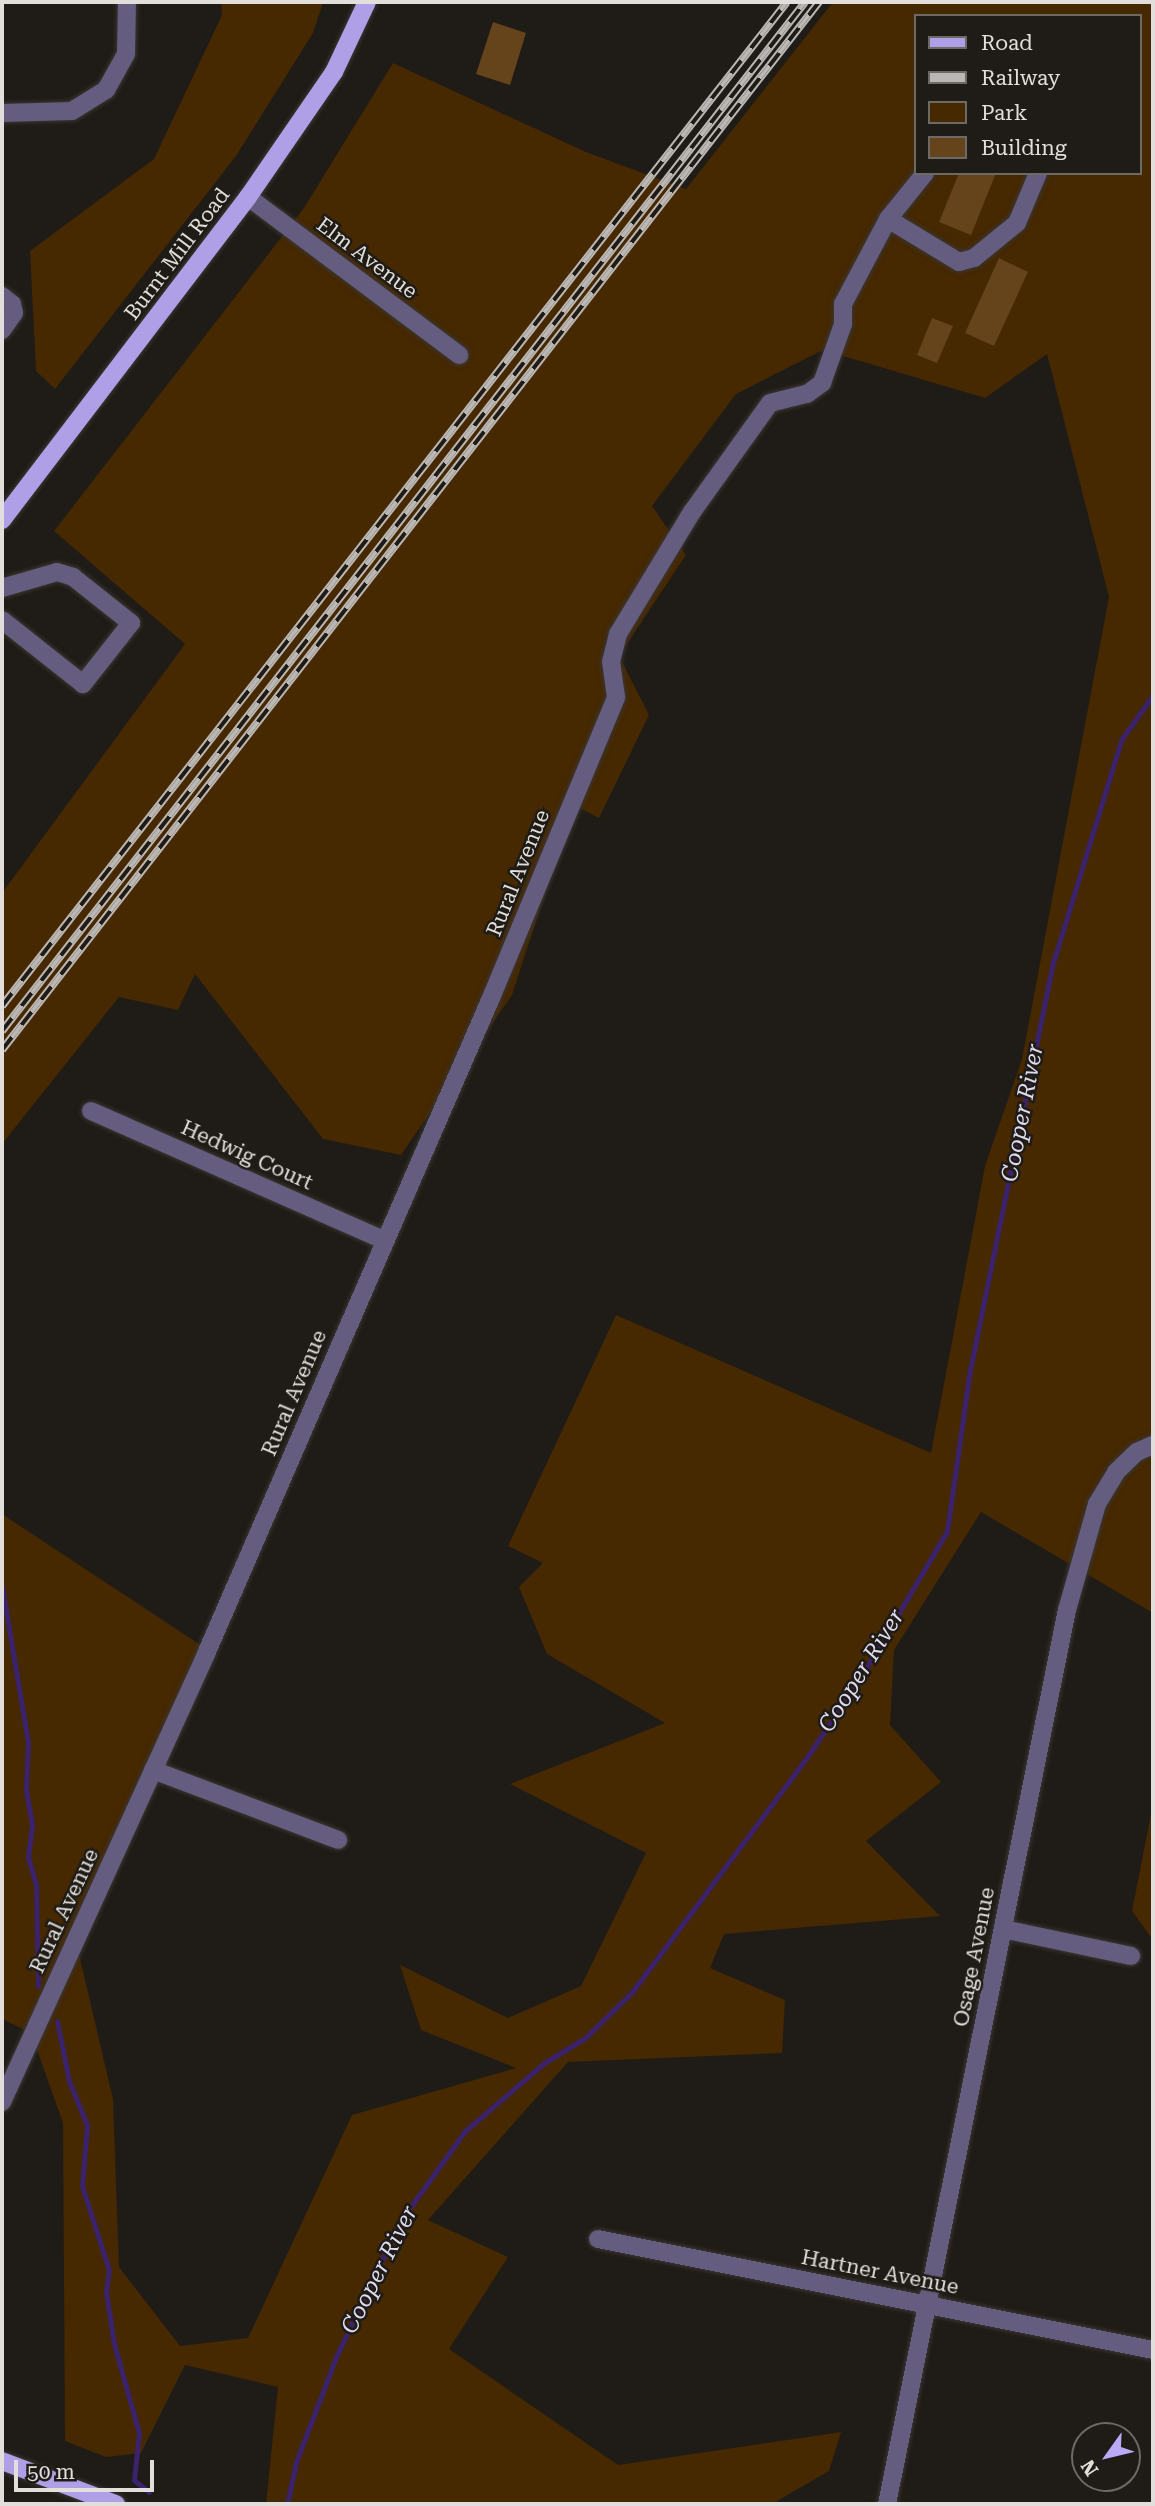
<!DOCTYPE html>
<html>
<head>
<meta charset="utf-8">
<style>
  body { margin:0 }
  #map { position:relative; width:1155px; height:2506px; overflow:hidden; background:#1f1b16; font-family:"Roboto Serif",serif }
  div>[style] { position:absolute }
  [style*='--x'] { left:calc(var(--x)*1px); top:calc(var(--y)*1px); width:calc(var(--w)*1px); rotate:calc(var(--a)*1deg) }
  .green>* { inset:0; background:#462801 }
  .stream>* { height:5px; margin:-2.5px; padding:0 2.5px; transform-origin:2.5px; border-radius:2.5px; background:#3a236c }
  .building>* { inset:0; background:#65431b }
  .roads { filter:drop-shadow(0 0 2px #3a3632) drop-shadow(0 0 2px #3a3632) }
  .minor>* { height:18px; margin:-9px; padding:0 9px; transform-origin:9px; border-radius:9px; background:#645d7f }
  .major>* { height:18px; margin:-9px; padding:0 9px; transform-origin:9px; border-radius:9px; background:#ae9fe6 }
  .rail>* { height:8px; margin-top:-4px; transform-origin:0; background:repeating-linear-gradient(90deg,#1f1b16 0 16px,#bab7b4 0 32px); box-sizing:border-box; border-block:2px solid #bab7b4 }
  span { translate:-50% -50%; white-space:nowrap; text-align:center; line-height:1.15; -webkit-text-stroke:5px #1f1b16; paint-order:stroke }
  .street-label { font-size:21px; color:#e1dedb }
  .water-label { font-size:23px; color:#dedbf1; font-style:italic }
  .frame { position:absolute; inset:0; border:4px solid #e1dedb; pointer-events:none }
  .legend { position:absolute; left:914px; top:14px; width:228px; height:161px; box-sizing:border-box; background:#1f1b16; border:2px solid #6d6965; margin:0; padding:9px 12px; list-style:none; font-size:21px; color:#e1dedb }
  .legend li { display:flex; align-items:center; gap:14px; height:35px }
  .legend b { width:35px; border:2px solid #6d6965 }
  .north { position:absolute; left:1071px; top:2422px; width:70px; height:70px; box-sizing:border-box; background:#1f1b16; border:2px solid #6d6965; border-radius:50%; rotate:236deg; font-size:19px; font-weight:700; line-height:28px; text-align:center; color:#e1dedb }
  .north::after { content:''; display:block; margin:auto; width:24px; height:32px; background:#baaaf6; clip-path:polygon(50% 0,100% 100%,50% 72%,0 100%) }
  .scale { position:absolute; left:14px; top:2460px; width:140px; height:32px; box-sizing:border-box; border:4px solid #e1dedb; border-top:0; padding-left:9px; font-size:21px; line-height:24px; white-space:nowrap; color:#e1dedb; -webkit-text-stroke:5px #1f1b16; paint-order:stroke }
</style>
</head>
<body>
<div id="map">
  <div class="green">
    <div style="clip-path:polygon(221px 2px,323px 2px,313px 33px,236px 156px,55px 389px,36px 371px,30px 251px,154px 159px,222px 15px)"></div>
    <div style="clip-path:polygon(evenodd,833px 2px,1153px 2px,1153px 1613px,981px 1512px,894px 1650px,890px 1725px,941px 1782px,866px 1841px,940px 1916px,724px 1934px,710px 1968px,785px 2000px,782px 2053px,568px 2062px,428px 2220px,508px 2257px,449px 2349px,618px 2465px,841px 2432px,829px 2471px,772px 2504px,266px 2504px,278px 2387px,185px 2365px,141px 2453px,106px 2457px,65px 2441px,63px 2123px,31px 2033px,2px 2019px,2px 1514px,205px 1648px,75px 1937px,113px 2099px,119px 2267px,180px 2346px,248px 2338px,352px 2115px,516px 2068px,421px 2030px,400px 1965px,508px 2018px,581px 1986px,646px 1853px,510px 1784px,665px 1723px,547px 1654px,519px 1587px,543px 1563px,508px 1546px,616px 1315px,931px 1453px,985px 1166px,1022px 1059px,1109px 597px,1047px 354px,985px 398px,823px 350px,736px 394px,652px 506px,686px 555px,619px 656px,649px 715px,599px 818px,574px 805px,512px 995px,401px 1155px,323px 1139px,195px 974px,178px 1010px,119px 997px,2px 1144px,2px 893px,185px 644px,54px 531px,304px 208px,393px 63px,586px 152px,686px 189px,833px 2px,915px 16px,1139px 16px,1139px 173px,915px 173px,915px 16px)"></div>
    <div style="clip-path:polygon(1153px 1804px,1153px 1940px,1132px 1911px)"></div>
  </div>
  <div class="stream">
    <div style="--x:1153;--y:255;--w:46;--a:90"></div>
    <div style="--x:2;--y:1587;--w:157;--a:80.5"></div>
    <div style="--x:28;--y:1742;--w:48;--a:92.4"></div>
    <div style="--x:26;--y:1790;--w:36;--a:80"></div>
    <div style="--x:32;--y:1825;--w:32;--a:97"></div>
    <div style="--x:28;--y:1857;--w:29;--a:74"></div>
    <div style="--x:36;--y:1885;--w:101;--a:88.9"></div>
    <div style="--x:57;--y:2021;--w:61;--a:78.7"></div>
    <div style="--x:69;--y:2081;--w:48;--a:67.8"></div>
    <div style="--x:87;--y:2125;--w:61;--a:94.7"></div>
    <div style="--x:82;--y:2186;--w:88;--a:72.2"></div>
    <div style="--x:109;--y:2270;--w:22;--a:98"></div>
    <div style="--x:106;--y:2292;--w:53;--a:81.3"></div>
    <div style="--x:114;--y:2344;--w:92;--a:74.3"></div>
    <div style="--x:139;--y:2433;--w:47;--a:96.1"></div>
    <div style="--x:134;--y:2480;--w:19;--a:39"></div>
    <div style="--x:287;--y:2504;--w:43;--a:-77.9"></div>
    <div style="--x:296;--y:2462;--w:112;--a:-69.1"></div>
    <div style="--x:336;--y:2357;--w:152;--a:-64.6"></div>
    <div style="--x:401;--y:2220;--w:110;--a:-54.3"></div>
    <div style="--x:465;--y:2131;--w:104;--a:-40.7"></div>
    <div style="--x:544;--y:2063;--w:48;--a:-31.4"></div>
    <div style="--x:585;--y:2038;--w:66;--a:-44.4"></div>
    <div style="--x:632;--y:1992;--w:289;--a:-53.3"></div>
    <div style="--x:805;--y:1760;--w:100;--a:-56"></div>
    <div style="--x:861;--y:1677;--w:169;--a:-59.5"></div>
    <div style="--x:947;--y:1531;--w:163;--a:-81.9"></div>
    <div style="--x:970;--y:1370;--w:415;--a:-78.5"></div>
    <div style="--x:1053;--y:963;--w:233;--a:-73"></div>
    <div style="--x:1121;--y:740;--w:55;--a:-54.6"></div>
  </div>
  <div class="building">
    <div style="clip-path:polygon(493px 22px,526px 33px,510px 85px,476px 74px)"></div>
    <div style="clip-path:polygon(959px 173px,996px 173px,971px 235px,939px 222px)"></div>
    <div style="clip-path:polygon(999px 258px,1028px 272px,994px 346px,965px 333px)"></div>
    <div style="clip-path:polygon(932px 318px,953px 326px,937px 363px,917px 355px)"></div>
  </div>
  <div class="roads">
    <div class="minor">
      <div style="--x:2;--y:113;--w:70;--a:-1.6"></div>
      <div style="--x:72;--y:111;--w:40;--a:-32"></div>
      <div style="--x:106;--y:90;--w:41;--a:-60.9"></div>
      <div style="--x:126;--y:54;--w:52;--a:-88.9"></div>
      <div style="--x:248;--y:197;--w:264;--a:36.8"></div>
      <div style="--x:888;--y:219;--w:83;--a:31.2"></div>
      <div style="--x:959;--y:262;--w:16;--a:-15"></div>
      <div style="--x:974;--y:258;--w:55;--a:-39.1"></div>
      <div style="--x:1017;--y:223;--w:54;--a:-67.2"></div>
      <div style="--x:2;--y:296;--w:13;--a:39"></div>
      <div style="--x:12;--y:304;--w:9;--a:77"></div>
      <div style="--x:14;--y:313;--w:21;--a:125"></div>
      <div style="--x:2;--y:588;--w:57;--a:-16.2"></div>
      <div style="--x:57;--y:572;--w:17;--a:17"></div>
      <div style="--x:73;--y:577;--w:74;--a:38.4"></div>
      <div style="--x:131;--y:623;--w:78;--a:128.2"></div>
      <div style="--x:83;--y:684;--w:103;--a:-141.7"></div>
      <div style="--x:91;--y:1111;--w:320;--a:23.8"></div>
      <div style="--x:153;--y:1770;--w:198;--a:20.7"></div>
      <div style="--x:1003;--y:1929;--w:131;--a:11.9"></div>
      <div style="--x:2;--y:2102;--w:492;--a:-65.5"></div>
      <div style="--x:206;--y:1654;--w:715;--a:-66.52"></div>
      <div style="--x:491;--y:998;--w:326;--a:-67.4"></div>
      <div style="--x:616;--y:697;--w:35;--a:-98"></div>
      <div style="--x:611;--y:662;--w:29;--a:-76"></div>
      <div style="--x:618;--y:634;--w:143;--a:-58.8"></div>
      <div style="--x:692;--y:512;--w:134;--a:-54.4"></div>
      <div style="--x:770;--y:403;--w:38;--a:-14"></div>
      <div style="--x:807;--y:394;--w:19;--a:-36"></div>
      <div style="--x:822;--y:383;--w:63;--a:-70.4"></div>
      <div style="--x:843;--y:324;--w:20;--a:-90"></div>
      <div style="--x:843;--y:304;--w:96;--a:-62.1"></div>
      <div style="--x:888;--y:219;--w:59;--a:-51.2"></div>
      <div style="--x:598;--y:2239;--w:566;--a:11.31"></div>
      <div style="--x:887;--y:2504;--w:912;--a:-78.62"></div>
      <div style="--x:1067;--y:1610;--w:110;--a:-74.2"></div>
      <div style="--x:1097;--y:1504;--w:37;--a:-59"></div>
      <div style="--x:1116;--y:1472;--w:29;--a:-44"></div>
      <div style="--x:1137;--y:1452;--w:17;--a:-24"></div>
    </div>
    <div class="major">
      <div style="--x:2;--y:520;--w:406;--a:-52.7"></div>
      <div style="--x:248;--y:197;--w:152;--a:-55.5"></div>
      <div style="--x:334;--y:72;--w:77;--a:-64.8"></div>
      <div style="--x:2;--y:2461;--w:122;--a:20.7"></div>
    </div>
  </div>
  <div class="rail">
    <div style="--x:2;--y:1006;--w:1274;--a:-51.98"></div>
    <div style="--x:2;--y:1031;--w:1305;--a:-52.03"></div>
    <div style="--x:2;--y:1050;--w:1329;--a:-52.06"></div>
  </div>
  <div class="street-label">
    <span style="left:177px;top:254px;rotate:-53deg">Burnt Mill Road</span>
    <span style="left:367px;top:258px;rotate:37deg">Elm Avenue</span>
    <span style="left:518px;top:873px;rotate:-68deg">Rural Avenue</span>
    <span style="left:247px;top:1155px;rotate:24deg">Hedwig Court</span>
    <span style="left:294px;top:1393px;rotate:-67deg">Rural Avenue</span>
    <span style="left:64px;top:1911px;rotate:-65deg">Rural Avenue</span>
    <span style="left:974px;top:1957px;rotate:-79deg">Osage Avenue</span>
    <span style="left:880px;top:2272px;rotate:11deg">Hartner Avenue</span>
  </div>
  <div class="water-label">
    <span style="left:1023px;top:1113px;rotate:-79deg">Cooper River</span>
    <span style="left:862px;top:1671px;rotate:-58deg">Cooper River</span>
    <span style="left:380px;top:2270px;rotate:-63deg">Cooper River</span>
  </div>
  <div class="frame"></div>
  <ul class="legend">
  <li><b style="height:9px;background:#ae9fe6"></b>Road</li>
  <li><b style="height:9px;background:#bab7b4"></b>Railway</li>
  <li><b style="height:19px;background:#462801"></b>Park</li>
  <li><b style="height:19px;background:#65431b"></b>Building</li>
  </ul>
  <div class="north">N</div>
  <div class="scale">50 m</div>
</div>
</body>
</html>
